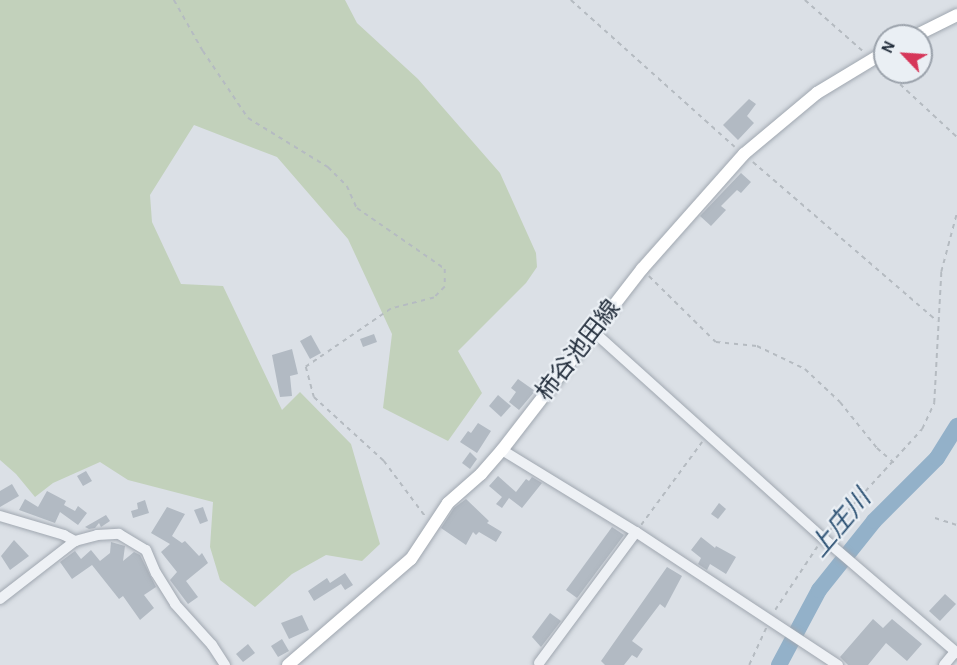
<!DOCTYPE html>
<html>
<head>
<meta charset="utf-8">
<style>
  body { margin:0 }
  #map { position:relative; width:957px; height:665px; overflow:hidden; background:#dbe0e6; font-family:"Alegreya Sans","Noto Sans JP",sans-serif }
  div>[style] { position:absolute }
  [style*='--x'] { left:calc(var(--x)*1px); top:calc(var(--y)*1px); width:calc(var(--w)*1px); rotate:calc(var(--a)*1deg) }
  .green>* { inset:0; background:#c2d1bb }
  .river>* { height:16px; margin:-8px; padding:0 8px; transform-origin:8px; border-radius:8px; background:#93b1c9 }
  .building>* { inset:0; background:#b2bac3 }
  .path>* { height:1.5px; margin-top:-0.75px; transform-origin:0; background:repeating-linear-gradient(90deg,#b5bbc1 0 4.5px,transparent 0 9px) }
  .roads { filter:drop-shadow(0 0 2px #a0a7b0) drop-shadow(0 0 2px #a0a7b0) }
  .minor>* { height:10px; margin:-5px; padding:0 5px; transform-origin:5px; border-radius:5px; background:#eef1f5 }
  .major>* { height:12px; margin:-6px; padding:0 6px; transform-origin:6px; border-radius:6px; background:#fff }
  span { translate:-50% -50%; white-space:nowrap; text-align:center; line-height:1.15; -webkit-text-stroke:4.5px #eaeff4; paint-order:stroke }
  .street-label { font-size:24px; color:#242f3d }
  .water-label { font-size:26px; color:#2c5173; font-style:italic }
  .north { position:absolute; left:873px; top:24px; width:60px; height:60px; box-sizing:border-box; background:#eaeff4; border:2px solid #9ba2ab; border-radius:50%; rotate:295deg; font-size:16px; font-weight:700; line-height:24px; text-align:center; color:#242f3d }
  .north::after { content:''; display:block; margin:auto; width:21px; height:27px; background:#d63659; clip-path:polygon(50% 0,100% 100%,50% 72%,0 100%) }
</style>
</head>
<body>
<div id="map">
  <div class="green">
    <div style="clip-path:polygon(0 0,345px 0,357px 23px,418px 79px,500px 173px,536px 253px,537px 267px,526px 283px,458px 351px,482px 393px,448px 441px,383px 408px,392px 334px,348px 239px,277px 157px,194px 125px,150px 195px,152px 222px,181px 284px,223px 286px,282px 410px,300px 392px,351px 444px,380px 544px,362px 561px,326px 555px,292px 574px,255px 607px,220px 580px,210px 547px,213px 502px,128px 480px,100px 462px,53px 483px,35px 497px,16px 474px,0 460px)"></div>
  </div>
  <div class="river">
    <div style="--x:779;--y:665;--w:85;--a:-61.9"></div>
    <div style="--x:819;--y:590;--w:88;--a:-51.4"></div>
    <div style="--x:874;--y:521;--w:89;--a:-45"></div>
    <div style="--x:937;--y:458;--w:38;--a:-58"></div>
  </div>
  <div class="building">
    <div style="clip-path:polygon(749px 99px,756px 104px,747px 116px,754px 123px,738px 140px,723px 125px)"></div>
    <div style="clip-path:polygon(741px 173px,751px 182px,741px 193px,737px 190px,721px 206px,726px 210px,711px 226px,700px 216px)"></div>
    <div style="clip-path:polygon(374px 334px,377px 342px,363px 347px,360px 339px)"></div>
    <div style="clip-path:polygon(311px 335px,321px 353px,310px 359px,300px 341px)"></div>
    <div style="clip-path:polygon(292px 349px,298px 374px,290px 376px,292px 396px,280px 397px,272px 355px)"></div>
    <div style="clip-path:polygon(518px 379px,535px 391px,519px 410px,509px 402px,516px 392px,511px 388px)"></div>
    <div style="clip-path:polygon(498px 395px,511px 406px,501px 417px,489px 406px)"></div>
    <div style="clip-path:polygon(478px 423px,491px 431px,477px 453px,460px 442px,468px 431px,471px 433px)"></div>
    <div style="clip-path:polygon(470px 452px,477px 459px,470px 469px,462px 463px)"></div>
    <div style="clip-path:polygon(86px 471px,92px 481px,83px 486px,77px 476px)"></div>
    <div style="clip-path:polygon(498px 476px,516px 492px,526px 479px,529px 481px,532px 477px,542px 483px,522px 508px,509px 498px,502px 508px,496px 504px,502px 497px,489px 486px)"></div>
    <div style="clip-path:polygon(12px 484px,19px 496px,0 507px,0 491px)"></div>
    <div style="clip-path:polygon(47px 491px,66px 501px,64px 505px,75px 511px,78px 506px,87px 513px,78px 525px,60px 512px,55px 523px,19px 510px,25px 499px,38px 507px)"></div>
    <div style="clip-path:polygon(466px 499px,489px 521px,487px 523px,502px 532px,496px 542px,479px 532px,476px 535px,473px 532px,466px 545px,441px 528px,454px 508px)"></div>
    <div style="clip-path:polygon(145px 500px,149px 513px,133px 518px,131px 511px,138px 509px,137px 503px)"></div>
    <div style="clip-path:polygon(719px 503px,726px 509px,718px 519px,711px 514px)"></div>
    <div style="clip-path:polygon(167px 507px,185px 514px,172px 536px,182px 543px,185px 541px,199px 556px,202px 553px,208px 563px,186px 581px,198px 597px,188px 604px,170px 580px,177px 572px,161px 552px,170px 544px,151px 533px)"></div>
    <div style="clip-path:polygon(203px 507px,208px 521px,200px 524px,194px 510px)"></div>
    <div style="clip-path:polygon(106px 515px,110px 521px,101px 527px,99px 523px,95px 528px,89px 529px,85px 527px)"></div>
    <div style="clip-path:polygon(612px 527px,624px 535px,577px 598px,566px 590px)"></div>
    <div style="clip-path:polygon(701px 537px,715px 548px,716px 546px,736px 557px,726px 574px,710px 564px,707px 570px,698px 564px,701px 558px,691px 550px)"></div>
    <div style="clip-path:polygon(14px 540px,29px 556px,10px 570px,1px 556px)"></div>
    <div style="clip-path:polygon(111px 542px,125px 546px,123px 561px,134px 552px,140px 555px,156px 587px,144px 595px,154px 608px,140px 620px,123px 596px,119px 599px,92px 565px,72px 579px,60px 562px,75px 551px,81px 559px,91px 550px,100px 561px,110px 553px)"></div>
    <div style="clip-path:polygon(667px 567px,682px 576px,665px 608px,660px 604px,632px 641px,643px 649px,637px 658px,632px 655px,624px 665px,605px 665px,601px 661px)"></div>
    <div style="clip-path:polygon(345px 573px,353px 585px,345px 590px,341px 584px,314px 601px,308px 591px,327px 578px,330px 583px)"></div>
    <div style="clip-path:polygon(945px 594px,956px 604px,940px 621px,929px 611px)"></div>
    <div style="clip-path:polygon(550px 613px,561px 621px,541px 647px,532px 637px)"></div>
    <div style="clip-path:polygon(302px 615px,309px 630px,289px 639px,281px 623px)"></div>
    <div style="clip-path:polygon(873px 619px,883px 628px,892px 619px,922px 644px,907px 661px,886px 643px,868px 665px,848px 665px,840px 657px)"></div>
    <div style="clip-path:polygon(282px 639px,289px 651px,278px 657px,271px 646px)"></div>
    <div style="clip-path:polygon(248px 644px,255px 653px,243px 662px,236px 654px)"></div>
  </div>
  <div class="path">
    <div style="--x:174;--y:0;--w:59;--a:60.4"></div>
    <div style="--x:203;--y:51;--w:81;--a:56.1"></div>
    <div style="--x:248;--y:118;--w:94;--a:31.5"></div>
    <div style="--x:328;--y:167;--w:27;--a:45"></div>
    <div style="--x:347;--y:186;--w:24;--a:66"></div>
    <div style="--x:357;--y:208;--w:107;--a:34.7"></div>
    <div style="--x:445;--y:269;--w:18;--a:90"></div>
    <div style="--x:445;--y:287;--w:16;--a:135"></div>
    <div style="--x:434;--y:298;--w:44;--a:165.7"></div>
    <div style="--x:391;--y:309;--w:103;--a:145.7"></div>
    <div style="--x:306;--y:367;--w:31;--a:75"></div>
    <div style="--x:314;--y:397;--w:95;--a:42.4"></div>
    <div style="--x:384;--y:461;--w:69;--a:53.3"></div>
    <div style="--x:571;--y:0;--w:220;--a:41.9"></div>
    <div style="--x:805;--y:0;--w:79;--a:41.4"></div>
    <div style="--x:887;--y:72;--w:96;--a:42.9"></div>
    <div style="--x:753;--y:162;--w:243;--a:40.8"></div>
    <div style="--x:649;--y:276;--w:94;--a:44.6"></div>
    <div style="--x:716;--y:342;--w:41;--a:5.6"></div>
    <div style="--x:757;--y:346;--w:53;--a:25.6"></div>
    <div style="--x:805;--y:369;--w:48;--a:43.3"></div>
    <div style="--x:840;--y:402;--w:59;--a:51.2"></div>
    <div style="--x:877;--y:448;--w:23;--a:41"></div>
    <div style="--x:935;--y:518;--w:23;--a:18"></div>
    <div style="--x:641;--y:525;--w:103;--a:-53.7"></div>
    <div style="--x:829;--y:531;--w:138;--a:-47.6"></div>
    <div style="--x:922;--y:429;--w:29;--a:-65"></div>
    <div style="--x:934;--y:403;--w:131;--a:-86.9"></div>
    <div style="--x:941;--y:272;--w:62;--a:-75.1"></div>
    <div style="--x:775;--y:610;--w:76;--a:-56.3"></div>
    <div style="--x:749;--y:665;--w:41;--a:-65.3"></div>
  </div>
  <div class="roads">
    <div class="minor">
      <div style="--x:594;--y:332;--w:308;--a:42"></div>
      <div style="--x:823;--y:538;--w:177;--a:40.6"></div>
      <div style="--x:502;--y:450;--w:157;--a:31.5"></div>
      <div style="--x:636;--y:532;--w:242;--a:33.4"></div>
      <div style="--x:0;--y:516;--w:67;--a:16.5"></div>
      <div style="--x:64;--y:535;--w:13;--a:29"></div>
      <div style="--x:0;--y:599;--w:95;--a:-37.7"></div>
      <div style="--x:75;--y:541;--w:23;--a:-15"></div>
      <div style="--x:97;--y:535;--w:22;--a:-3"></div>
      <div style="--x:119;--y:534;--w:31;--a:31"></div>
      <div style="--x:146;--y:550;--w:25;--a:67"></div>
      <div style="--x:156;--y:573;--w:36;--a:58"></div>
      <div style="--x:175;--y:604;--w:55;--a:47.9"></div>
      <div style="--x:212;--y:645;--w:24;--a:57"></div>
      <div style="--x:539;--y:663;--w:163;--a:-53.5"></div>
      <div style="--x:944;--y:665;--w:17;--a:-50"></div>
    </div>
    <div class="major">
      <div style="--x:915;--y:36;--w:47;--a:-26.6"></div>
      <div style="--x:288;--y:665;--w:162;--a:-40.8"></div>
      <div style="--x:411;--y:559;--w:67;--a:-56.5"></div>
      <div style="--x:448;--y:503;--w:44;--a:-41.3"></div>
      <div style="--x:481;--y:474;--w:32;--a:-49"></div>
      <div style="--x:502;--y:450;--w:229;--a:-52.3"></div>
      <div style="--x:642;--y:269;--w:154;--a:-48.4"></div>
      <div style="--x:744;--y:154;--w:95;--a:-39.9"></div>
      <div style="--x:817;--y:93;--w:79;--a:-31.1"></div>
    </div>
  </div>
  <div class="street-label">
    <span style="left:579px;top:351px;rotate:-52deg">柿谷池田線</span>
  </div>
  <div class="water-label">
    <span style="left:841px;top:524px;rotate:-50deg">上庄川</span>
  </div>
  <div class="north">N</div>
</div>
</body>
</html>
